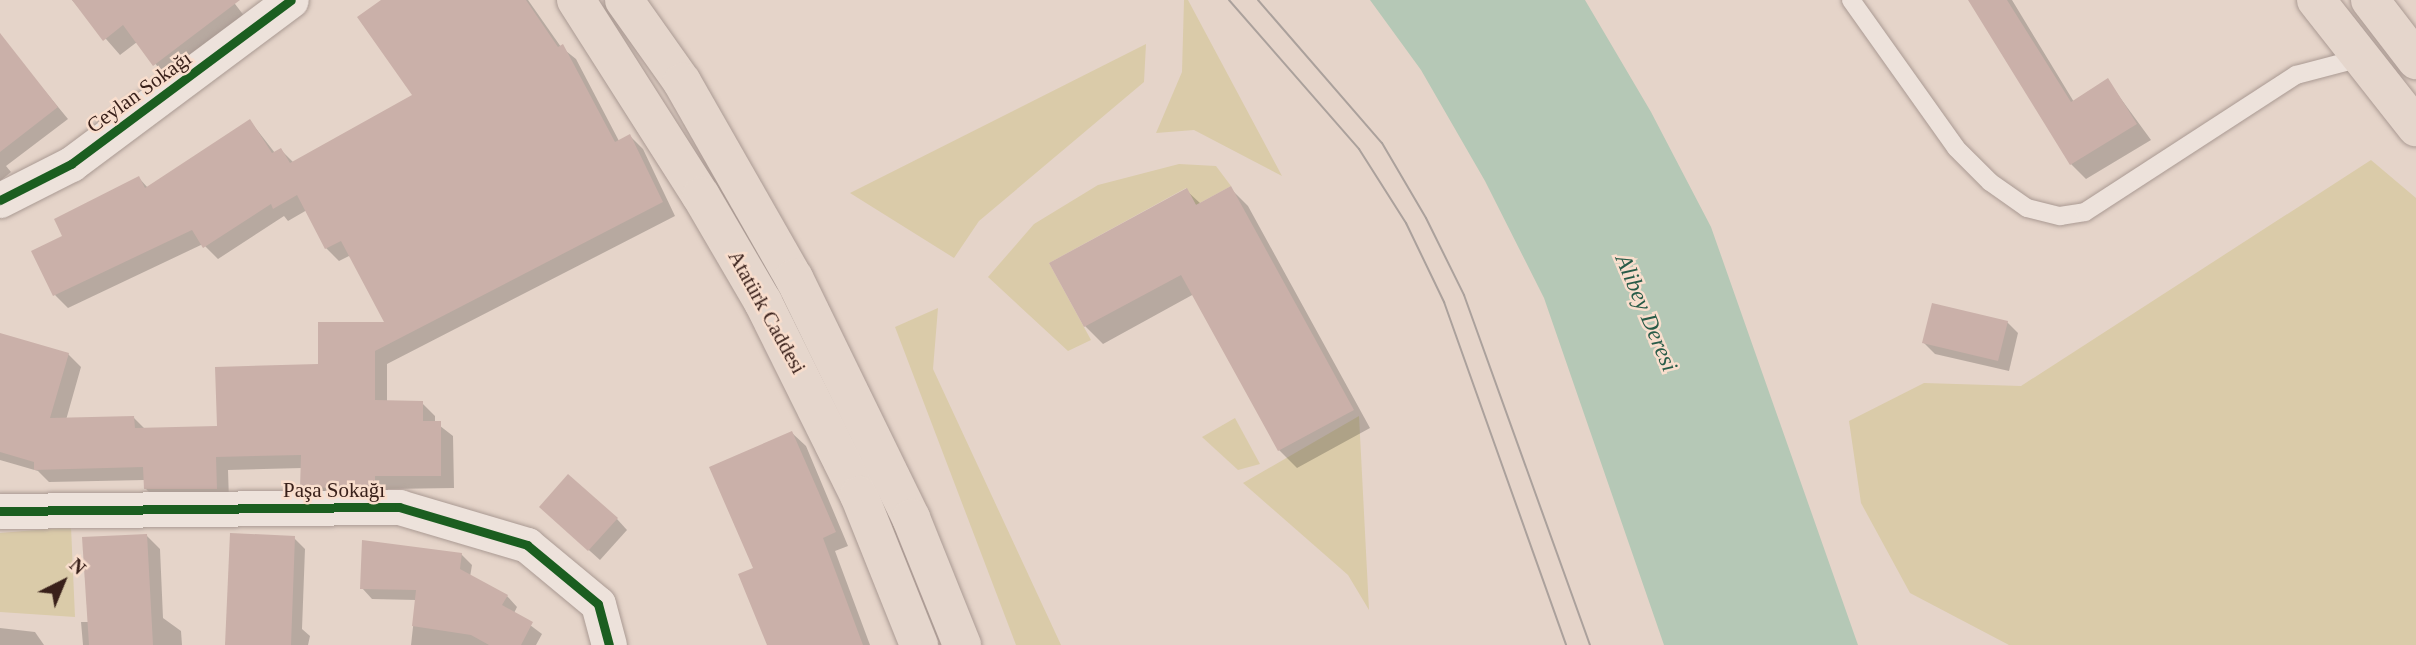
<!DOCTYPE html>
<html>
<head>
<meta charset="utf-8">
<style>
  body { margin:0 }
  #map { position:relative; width:2416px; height:645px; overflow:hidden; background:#e5d4c9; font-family:Georgia,serif }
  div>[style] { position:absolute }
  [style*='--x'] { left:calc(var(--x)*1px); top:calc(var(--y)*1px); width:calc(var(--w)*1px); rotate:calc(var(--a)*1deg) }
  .green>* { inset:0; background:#dacba9 }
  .water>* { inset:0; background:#b5c8b6 }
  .shadow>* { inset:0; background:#0003 }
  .building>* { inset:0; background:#cab0a9 }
  .roads { filter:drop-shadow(0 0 2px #aa9a93) drop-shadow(0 0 2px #aa9a93) }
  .lane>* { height:18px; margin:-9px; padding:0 9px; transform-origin:9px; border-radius:9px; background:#ede2db }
  .street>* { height:35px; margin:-17.5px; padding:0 17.5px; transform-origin:17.5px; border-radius:17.5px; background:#ede2db }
  .primary>* { height:38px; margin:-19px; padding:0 19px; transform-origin:19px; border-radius:19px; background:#e5d6cc }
  .tram>* { height:2px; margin:-1px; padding:0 1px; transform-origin:1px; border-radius:1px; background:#aba19c }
  .cycleway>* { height:9px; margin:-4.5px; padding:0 4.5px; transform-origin:4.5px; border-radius:4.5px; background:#1b5e20 }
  span { translate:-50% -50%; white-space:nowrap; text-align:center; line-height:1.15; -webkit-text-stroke:5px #f9decd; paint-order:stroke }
  .street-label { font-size:21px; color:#39201a }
  .water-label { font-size:23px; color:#285b48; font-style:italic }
  .north { position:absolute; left:28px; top:547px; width:70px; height:70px; -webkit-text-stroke:5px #f9decd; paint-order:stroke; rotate:43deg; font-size:19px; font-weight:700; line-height:28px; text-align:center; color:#39201a }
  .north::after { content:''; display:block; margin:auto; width:24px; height:32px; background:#39201a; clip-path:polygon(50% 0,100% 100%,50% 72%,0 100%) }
</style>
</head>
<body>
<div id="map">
  <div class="green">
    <div style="clip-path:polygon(1184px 0,1188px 0,1282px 176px,1194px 130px,1156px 133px,1182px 72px)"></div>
    <div style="clip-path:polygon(1146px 44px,1144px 82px,979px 221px,954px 258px,850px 193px)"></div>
    <div style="clip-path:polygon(2371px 160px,2416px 198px,2416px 645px,2009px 645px,1910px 593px,1861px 503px,1849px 421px,1924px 383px,2021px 386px)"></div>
    <div style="clip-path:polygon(1179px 164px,1216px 166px,1231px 186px,1196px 205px,1186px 188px,1049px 263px,1091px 340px,1068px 351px,988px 277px,1034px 224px,1098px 185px)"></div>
    <div style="clip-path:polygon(938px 308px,933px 369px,1061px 645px,1016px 645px,895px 327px)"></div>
    <div style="clip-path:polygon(1359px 416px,1369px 610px,1348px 575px,1243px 483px)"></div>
    <div style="clip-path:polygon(1235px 418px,1260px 464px,1238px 470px,1202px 437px)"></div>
    <div style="clip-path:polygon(71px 527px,75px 617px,0 612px,0 533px)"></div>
  </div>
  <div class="water">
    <div style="clip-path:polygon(1370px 0,1585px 0,1651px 112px,1711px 227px,1858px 645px,1664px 645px,1544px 298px,1485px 181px,1421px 70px)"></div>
  </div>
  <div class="shadow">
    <div style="clip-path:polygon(72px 0,232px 0,248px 21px,169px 80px,137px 42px,120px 55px)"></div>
    <div style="clip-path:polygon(384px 0,528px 0,561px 47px,576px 59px,619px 141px,630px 136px,643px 149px,675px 216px,387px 364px,387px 402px,422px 403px,435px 416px,435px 422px,453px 436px,454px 488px,388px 489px,388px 499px,315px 500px,302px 487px,302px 468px,228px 470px,229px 501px,159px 502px,146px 489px,145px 480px,49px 482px,38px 471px,0 460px,0 335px,68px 354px,81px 367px,66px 420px,134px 418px,146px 430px,219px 427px,387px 324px,351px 255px,339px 261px,326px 248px,307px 210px,288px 221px,284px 216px,218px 259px,203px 244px,68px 308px,55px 295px,33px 252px,65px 237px,139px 178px,148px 188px,250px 121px,275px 153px,281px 150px,294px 163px,414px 96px)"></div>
    <div style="clip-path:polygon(1970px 0,2012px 0,2074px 102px,2108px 81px,2151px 140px,2086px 179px,2071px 164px)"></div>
    <div style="clip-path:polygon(7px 45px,68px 119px,6px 166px,11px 172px,0 181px,0 50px)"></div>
    <div style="clip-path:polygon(1230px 188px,1248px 206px,1370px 428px,1297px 468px,1279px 450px,1194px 294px,1103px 344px,1085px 326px,1186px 190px,1201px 204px)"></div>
    <div style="clip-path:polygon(2007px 322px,2018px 333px,2009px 371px,1935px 354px,1924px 343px)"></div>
    <div style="clip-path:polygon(792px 433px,806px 446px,848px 546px,835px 551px,870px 645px,768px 645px,755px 569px)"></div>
    <div style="clip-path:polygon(552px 517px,617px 519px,627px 530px,600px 560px)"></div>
    <div style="clip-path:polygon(146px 535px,160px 549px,163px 618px,181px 631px,182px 645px,83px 645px,81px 622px,89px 622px)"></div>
    <div style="clip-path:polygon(294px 538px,305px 549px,302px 629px,310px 636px,308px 645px,227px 645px)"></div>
    <div style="clip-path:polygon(461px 554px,472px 565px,470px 577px,507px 596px,517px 607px,514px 613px,542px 634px,536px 645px,411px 645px,416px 600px,372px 599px,362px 588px)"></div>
    <div style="clip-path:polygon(0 628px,35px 632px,44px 645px,0 645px)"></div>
  </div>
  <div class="building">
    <div style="clip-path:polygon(72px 0,240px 0,153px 66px,123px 25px,103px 41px)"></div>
    <div style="clip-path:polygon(381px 0,526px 0,558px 47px,563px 44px,615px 142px,630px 134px,663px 202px,375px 351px,375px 400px,423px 401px,423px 421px,441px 421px,441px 476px,375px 476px,375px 487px,300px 488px,301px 455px,216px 457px,217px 489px,144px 489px,143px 467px,34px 470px,34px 462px,0 452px,0 333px,69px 353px,50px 418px,134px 416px,135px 428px,217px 426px,215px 367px,318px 364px,318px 322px,384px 322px,341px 241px,325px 249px,297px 195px,273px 209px,271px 204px,203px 248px,192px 230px,53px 296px,31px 251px,62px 236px,54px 219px,139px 176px,145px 188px,250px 119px,272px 153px,281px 148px,290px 163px,412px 95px,357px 17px)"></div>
    <div style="clip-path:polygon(1968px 0,2007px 0,2071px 102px,2108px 78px,2137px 124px,2070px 165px)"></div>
    <div style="clip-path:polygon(0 33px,58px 107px,0 152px)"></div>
    <div style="clip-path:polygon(1231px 186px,1354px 410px,1278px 451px,1181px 275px,1084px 327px,1049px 263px,1187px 188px,1196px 205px)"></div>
    <div style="clip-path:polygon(1932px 303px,2008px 321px,1998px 361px,1922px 343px)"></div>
    <div style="clip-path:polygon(792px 431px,836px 532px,823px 538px,863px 645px,767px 645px,738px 574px,753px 568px,709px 467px)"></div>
    <div style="clip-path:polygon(568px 474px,618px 518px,588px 551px,539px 507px)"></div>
    <div style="clip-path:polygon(230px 533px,295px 536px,291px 645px,225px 645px)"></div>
    <div style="clip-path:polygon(147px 534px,153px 645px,89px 645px,82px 537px)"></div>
    <div style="clip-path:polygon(362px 540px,462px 553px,460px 569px,508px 595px,502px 605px,533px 622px,521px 645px,489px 645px,471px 635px,412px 626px,416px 590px,360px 589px)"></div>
  </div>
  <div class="roads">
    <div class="lane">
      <div style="--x:1851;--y:0;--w:181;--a:54.6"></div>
      <div style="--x:1956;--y:148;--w:48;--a:45"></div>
      <div style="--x:1990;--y:182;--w:45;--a:35.1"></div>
      <div style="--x:2027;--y:208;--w:34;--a:14"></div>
      <div style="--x:2060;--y:216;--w:25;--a:-9"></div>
      <div style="--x:2085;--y:212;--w:252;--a:-33"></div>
      <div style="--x:2296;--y:75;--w:67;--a:-14.7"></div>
    </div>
    <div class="street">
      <div style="--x:0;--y:200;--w:80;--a:-26.9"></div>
      <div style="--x:71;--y:164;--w:274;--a:-36.7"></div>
      <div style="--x:0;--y:511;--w:399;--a:-0.6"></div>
      <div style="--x:399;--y:507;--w:134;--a:16.5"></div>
      <div style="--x:527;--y:545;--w:92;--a:39.7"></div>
      <div style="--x:598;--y:604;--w:42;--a:75"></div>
    </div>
    <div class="primary">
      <div style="--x:576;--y:0;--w:232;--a:57.5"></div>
      <div style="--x:701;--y:196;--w:123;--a:59.7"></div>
      <div style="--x:763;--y:302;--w:216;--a:63.6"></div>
      <div style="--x:859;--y:495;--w:162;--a:68.2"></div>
      <div style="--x:624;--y:0;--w:100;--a:54.7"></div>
      <div style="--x:682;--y:82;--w:226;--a:60.3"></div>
      <div style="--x:794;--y:278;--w:267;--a:64"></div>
      <div style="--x:911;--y:518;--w:137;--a:68.1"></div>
      <div style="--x:2316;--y:0;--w:162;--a:51.8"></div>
      <div style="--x:2370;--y:0;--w:76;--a:52.5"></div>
    </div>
  </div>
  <div class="tram">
    <div style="--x:1229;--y:0;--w:198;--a:48.9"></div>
    <div style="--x:1359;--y:149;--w:88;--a:57.6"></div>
    <div style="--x:1406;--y:223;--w:88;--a:64.3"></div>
    <div style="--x:1444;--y:302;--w:364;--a:70.4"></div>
    <div style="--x:1258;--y:0;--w:189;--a:49.1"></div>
    <div style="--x:1382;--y:143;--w:87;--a:59.6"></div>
    <div style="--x:1426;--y:218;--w:86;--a:63.7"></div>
    <div style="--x:1464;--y:295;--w:372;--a:70.2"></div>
  </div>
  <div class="cycleway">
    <div style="--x:0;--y:200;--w:80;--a:-26.9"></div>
    <div style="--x:71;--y:164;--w:274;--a:-36.7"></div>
    <div style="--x:0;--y:511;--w:399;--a:-0.6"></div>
    <div style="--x:399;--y:507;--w:134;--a:16.5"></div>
    <div style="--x:527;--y:545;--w:92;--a:39.7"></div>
    <div style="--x:598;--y:604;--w:42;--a:75"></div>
  </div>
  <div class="street-label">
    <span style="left:139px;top:92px;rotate:-36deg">Ceylan Sokağı</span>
    <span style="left:767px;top:312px;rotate:61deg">Atatürk Caddesi</span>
    <span style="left:334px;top:490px">Paşa Sokağı</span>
  </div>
  <div class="water-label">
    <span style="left:1646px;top:313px;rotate:67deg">Alibey Deresi</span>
  </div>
  <div class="north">N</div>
</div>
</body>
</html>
